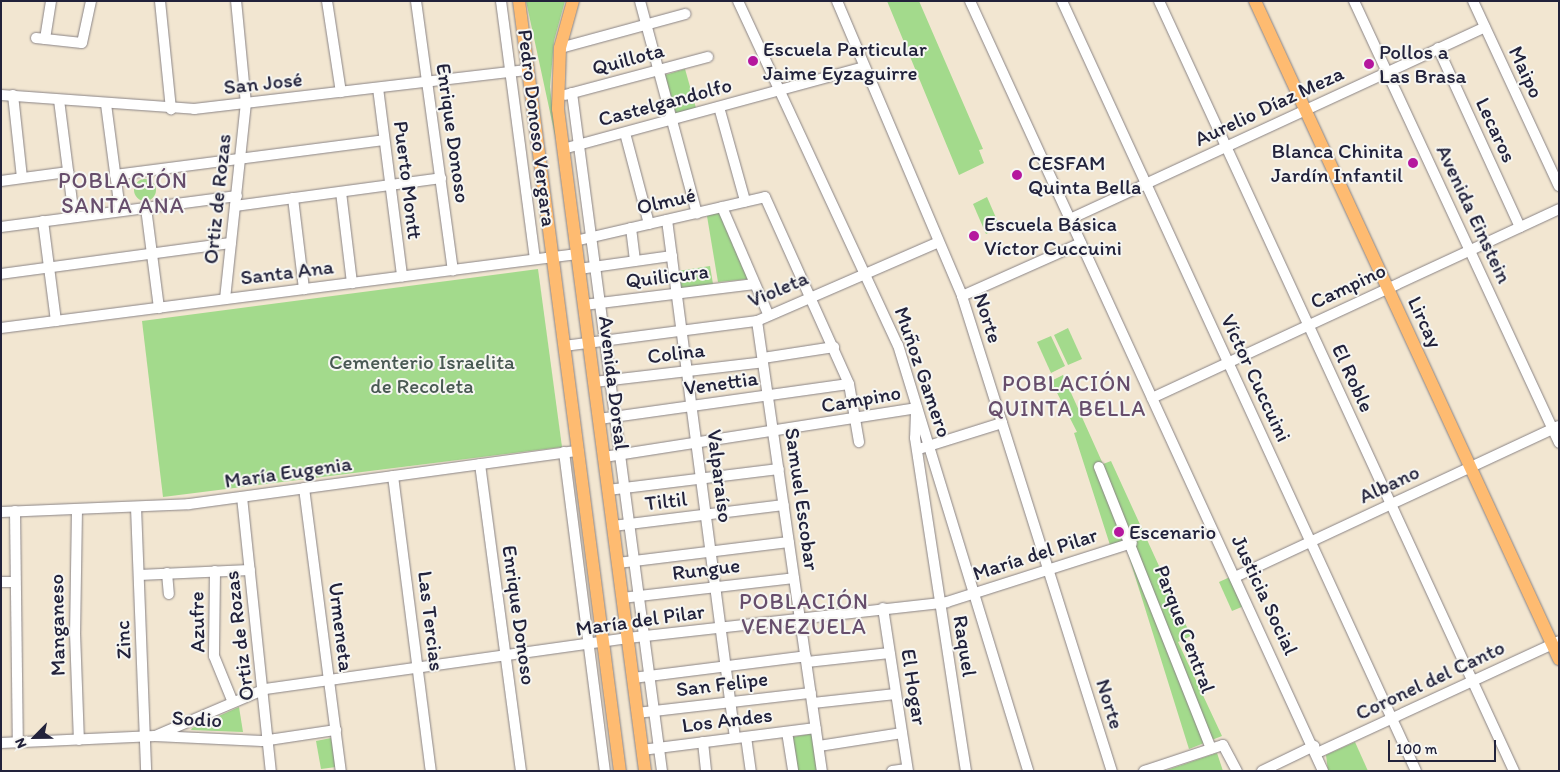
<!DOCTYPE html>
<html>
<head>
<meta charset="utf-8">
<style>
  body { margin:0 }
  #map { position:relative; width:1560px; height:772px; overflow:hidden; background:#f2e6d1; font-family:Itim,sans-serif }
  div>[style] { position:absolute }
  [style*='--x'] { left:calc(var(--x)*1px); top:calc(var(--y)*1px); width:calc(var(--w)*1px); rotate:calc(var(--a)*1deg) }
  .green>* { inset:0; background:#a3da8c }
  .round { border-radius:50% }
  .roads { filter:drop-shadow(0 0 1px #8a8486) drop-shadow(0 0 1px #8a8486) }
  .minor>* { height:10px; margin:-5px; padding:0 5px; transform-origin:5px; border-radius:5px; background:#fff }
  .major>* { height:12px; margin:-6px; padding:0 6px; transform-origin:6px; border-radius:6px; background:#febb71 }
  .dots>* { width:14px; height:14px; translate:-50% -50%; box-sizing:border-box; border:2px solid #f6f6f2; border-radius:50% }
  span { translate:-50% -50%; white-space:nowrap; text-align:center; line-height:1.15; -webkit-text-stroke:4px #f6f6f2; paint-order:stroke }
  .poi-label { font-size:21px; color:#22223b }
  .left { translate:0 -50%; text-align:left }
  .right { translate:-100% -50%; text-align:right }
  .street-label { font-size:21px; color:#22223b }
  .park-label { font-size:21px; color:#495953 }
  .neighbourhood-label { font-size:22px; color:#674e6c; letter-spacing:1px }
  .frame { position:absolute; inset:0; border:2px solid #22223b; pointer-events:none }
  .north { position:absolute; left:10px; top:712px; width:50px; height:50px; -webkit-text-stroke:4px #f6f6f2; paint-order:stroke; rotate:247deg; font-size:14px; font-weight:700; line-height:20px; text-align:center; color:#22223b }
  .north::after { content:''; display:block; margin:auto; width:18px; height:22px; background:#22223b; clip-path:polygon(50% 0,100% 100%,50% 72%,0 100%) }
  .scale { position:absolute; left:1388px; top:740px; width:108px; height:22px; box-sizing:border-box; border:2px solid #22223b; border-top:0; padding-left:6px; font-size:15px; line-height:18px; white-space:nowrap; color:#22223b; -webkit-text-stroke:4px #f6f6f2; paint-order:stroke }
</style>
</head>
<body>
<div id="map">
  <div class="green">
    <div style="clip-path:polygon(526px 1px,565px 1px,554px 41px,550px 87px,556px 140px)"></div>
    <div style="clip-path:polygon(887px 1px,919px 1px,983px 149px,979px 150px,984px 163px,959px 175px)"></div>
    <div style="clip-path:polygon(685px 69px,696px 108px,676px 114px,665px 75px)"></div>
    <div class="round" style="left:134px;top:179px;width:22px;height:22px"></div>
    <div style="clip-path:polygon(987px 197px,1000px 227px,986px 234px,973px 204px)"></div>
    <div style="clip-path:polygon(720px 212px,749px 279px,718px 282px,707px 216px)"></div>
    <div style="clip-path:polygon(710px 266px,713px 284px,680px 289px,678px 271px)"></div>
    <div style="clip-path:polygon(538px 269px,562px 447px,163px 497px,142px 321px)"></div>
    <div style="clip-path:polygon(1068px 328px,1082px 359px,1068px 365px,1054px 335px)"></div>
    <div style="clip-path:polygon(1051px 336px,1065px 366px,1051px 373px,1037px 342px)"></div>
    <div style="clip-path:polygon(1063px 375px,1103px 464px,1111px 461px,1191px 636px,1178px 642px,1222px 736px,1189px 749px,1124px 541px,1110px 545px,1074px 433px,1077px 432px,1051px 381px)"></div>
    <div style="clip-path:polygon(1230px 577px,1244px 606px,1232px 611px,1219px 582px)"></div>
    <div style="clip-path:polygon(239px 707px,243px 732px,191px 730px,192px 728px)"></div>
    <div style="clip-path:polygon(815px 733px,820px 771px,798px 771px,793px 737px)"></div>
    <div style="clip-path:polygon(331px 738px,336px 767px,321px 769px,316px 741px)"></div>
    <div style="clip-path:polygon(1355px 742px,1368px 771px,1328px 771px,1326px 755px)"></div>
    <div style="clip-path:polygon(1217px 753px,1223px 771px,1164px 771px)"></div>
  </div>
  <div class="roads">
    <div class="minor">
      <div style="--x:160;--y:1;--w:109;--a:84.2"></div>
      <div style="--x:327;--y:1;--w:92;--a:81.3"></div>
      <div style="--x:416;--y:1;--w:272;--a:82.2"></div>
      <div style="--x:501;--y:1;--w:260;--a:82.5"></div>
      <div style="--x:640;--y:1;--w:220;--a:75"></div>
      <div style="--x:738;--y:1;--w:379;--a:65.1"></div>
      <div style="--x:898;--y:345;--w:445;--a:73"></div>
      <div style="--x:837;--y:1;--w:320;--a:67"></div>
      <div style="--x:962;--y:296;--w:498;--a:72.5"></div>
      <div style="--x:970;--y:1;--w:847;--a:65.37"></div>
      <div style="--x:1062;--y:1;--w:847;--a:65.31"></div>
      <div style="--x:1159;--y:1;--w:848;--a:65.25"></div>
      <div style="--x:1354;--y:1;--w:487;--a:65.1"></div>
      <div style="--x:1473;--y:1;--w:204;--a:65.1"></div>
      <div style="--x:36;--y:38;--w:46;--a:6.2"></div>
      <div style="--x:82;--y:43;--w:43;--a:-77.9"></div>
      <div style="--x:45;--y:39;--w:38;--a:-81"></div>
      <div style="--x:560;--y:48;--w:130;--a:-15.2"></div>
      <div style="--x:1438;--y:48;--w:197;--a:65.4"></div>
      <div style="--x:378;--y:88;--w:190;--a:82.7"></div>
      <div style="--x:572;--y:93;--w:684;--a:82.44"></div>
      <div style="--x:1;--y:95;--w:194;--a:4.1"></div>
      <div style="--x:194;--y:109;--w:335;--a:-6.7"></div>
      <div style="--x:13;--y:95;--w:83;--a:83.8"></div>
      <div style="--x:565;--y:95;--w:148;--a:-14.9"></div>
      <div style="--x:59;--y:100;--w:118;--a:82.7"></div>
      <div style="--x:106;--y:104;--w:108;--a:82.5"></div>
      <div style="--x:719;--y:107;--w:98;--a:74.5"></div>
      <div style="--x:625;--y:133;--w:94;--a:75.2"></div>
      <div style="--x:563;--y:149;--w:312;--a:-15.2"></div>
      <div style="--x:115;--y:175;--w:271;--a:-7.4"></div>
      <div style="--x:1;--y:181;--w:68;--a:-7.7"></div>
      <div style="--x:341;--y:192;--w:92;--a:83.1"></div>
      <div style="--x:293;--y:198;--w:92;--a:83.1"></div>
      <div style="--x:235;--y:206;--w:208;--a:-7.7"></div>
      <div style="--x:722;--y:207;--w:116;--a:66.7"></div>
      <div style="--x:146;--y:208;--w:101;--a:82.6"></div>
      <div style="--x:1070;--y:219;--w:457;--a:-24.8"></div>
      <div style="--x:667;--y:220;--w:522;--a:82.52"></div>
      <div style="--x:43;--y:221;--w:101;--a:82.6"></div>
      <div style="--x:1;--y:227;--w:238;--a:-7.5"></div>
      <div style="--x:631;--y:228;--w:33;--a:83"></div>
      <div style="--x:575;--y:241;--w:195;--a:-13"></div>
      <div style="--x:765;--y:197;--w:205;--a:65.8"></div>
      <div style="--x:849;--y:384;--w:59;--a:80.2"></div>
      <div style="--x:579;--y:269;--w:94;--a:-8"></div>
      <div style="--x:1;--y:274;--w:232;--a:-7.7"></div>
      <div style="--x:962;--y:296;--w:130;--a:-24"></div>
      <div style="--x:225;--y:299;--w:196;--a:-83.9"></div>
      <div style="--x:246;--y:104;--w:103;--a:-95.5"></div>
      <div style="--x:584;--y:305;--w:172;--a:-7"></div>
      <div style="--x:757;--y:321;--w:455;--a:81.8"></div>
      <div style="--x:1;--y:328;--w:581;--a:-7.32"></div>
      <div style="--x:564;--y:346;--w:195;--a:-7.4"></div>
      <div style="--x:757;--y:321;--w:198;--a:-23.5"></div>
      <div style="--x:763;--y:358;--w:72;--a:-8.8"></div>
      <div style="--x:594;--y:382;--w:170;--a:-6.7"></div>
      <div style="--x:1152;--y:398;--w:449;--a:-24.9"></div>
      <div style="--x:916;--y:412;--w:26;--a:92"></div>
      <div style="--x:915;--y:438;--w:337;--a:81.3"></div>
      <div style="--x:599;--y:419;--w:252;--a:-8"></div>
      <div style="--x:922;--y:448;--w:84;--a:-17.4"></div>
      <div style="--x:564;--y:452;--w:322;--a:82.7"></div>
      <div style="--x:604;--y:457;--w:317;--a:-8.9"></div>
      <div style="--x:480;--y:464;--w:310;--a:82.4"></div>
      <div style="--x:1099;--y:467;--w:303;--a:68.3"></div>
      <div style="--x:393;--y:476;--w:297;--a:82.7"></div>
      <div style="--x:304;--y:488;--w:285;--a:82.6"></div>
      <div style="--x:608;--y:490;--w:172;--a:-7"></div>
      <div style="--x:242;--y:497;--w:276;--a:84"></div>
      <div style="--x:136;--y:507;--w:264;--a:87.8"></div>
      <div style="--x:77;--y:509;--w:124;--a:90.9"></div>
      <div style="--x:75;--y:633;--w:107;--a:87.9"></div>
      <div style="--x:15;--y:511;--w:232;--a:89.3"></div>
      <div style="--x:1;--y:512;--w:188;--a:-2.4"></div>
      <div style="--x:189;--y:504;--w:393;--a:-7.8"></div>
      <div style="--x:613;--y:526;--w:172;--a:-7"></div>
      <div style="--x:618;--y:563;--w:172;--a:-7"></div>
      <div style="--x:215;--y:571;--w:85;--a:90.7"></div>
      <div style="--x:214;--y:656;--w:48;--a:67.8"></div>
      <div style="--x:167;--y:573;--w:21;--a:85"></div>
      <div style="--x:139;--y:575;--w:111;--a:-2.6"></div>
      <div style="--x:1235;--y:577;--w:357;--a:-25"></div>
      <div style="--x:1;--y:582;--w:12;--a:0"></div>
      <div style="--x:622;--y:598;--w:173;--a:-6.6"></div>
      <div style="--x:883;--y:608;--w:165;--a:81.3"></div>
      <div style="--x:807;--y:662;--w:83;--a:-6.2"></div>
      <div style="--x:633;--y:678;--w:174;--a:-7.2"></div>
      <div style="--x:813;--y:703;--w:83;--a:-6.2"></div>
      <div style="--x:637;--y:713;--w:175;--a:-6.6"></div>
      <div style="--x:787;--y:732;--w:39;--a:81"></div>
      <div style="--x:155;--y:736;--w:120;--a:-23.1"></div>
      <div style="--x:265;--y:689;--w:367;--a:-8"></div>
      <div style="--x:628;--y:638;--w:321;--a:-6.4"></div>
      <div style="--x:947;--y:602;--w:194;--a:-17.7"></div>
      <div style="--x:746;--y:737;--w:34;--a:82"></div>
      <div style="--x:703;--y:742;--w:29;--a:84"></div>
      <div style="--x:1;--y:743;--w:154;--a:-2.6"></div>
      <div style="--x:155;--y:736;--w:107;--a:2.7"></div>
      <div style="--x:262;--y:741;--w:75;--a:-8.5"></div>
      <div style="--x:819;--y:746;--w:84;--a:-8.9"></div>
      <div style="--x:642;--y:750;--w:175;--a:-7.2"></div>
      <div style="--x:1317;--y:753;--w:267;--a:-24.8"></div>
      <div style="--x:892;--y:771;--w:15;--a:-8"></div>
      <div style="--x:1144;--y:771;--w:83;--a:-18.2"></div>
      <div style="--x:1223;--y:745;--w:30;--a:62"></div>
      <div style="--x:1262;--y:771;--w:58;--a:-25.7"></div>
    </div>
    <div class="major">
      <div style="--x:519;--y:1;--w:777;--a:82.53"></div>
      <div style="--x:573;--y:1;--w:49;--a:105.5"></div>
      <div style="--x:560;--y:48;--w:61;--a:91.9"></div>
      <div style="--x:558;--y:109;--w:668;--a:82.51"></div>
      <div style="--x:1255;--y:1;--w:725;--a:65.2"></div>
    </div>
  </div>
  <div class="dots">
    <div style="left:753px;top:61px;background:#b5179e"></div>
    <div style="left:1369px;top:64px;background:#b5179e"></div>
    <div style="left:1413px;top:163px;background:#b5179e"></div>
    <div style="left:1017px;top:175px;background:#b5179e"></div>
    <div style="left:974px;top:236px;background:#b5179e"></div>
    <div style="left:1119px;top:532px;background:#b5179e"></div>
  </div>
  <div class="poi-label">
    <span class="left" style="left:763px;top:61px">Escuela Particular<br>Jaime Eyzaguirre</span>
    <span class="left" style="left:1379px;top:64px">Pollos a<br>Las Brasa</span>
    <span class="right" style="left:1403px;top:163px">Blanca Chinita<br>Jardín Infantil</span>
    <span class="left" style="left:1028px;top:175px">CESFAM<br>Quinta Bella</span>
    <span class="left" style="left:984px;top:236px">Escuela Básica<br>Víctor Cuccuini</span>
    <span class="left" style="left:1129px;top:532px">Escenario</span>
  </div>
  <div class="street-label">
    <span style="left:628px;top:59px;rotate:-15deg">Quillota</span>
    <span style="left:1526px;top:72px;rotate:65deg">Maipo</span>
    <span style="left:263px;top:83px;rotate:-6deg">San José</span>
    <span style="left:665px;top:102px;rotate:-15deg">Castelgandolfo</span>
    <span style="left:1269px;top:106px;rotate:-25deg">Aurelio Díaz Meza</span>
    <span style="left:537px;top:128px;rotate:83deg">Pedro Donoso Vergara</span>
    <span style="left:1496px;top:130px;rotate:65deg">Lecaros</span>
    <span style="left:453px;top:133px;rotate:82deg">Enrique Donoso</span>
    <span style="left:408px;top:180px;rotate:83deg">Puerto Montt</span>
    <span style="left:217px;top:199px;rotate:-84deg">Ortiz de Rozas</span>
    <span style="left:666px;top:201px;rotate:-13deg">Olmué</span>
    <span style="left:1474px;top:214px;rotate:65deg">Avenida Einstein</span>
    <span style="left:287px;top:272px;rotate:-7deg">Santa Ana</span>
    <span style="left:667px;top:276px;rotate:-7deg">Quilicura</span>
    <span style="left:1348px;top:286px;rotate:-25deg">Campino</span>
    <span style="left:778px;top:289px;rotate:-23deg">Violeta</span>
    <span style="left:988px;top:318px;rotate:72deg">Norte</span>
    <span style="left:1425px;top:322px;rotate:65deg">Lircay</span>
    <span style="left:676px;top:353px;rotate:-7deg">Colina</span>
    <span style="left:923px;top:372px;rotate:71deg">Muñoz Gamero</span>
    <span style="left:1256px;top:378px;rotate:65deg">Víctor Cuccuini</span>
    <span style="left:1353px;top:378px;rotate:65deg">El Roble</span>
    <span style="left:614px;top:383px;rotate:83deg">Avenida Dorsal</span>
    <span style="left:721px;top:383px;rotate:-8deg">Venettia</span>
    <span style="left:861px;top:399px;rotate:-10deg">Campino</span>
    <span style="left:288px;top:472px;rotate:-8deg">María Eugenia</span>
    <span style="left:720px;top:476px;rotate:83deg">Valparaíso</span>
    <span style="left:1389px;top:484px;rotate:-25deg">Albano</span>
    <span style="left:802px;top:499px;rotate:82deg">Samuel Escobar</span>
    <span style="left:666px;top:501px;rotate:-7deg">Tiltil</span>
    <span style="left:1035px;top:554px;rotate:-18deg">María del Pilar</span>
    <span style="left:706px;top:569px;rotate:-7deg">Rungue</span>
    <span style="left:1265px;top:595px;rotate:65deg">Justicia Social</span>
    <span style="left:519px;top:615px;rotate:82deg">Enrique Donoso</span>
    <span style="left:640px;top:620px;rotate:-8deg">María del Pilar</span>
    <span style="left:431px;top:621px;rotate:83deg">Las Tercias</span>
    <span style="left:197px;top:622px;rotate:-91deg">Azufre</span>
    <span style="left:57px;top:625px;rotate:-91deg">Manganeso</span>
    <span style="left:341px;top:627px;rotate:83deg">Urmeneta</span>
    <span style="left:1185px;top:629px;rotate:69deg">Parque Central</span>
    <span style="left:239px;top:636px;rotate:-97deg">Ortiz de Rozas</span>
    <span style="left:123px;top:640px;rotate:-93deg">Zinc</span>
    <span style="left:965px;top:646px;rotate:81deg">Raquel</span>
    <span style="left:1430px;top:680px;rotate:-25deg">Coronel del Canto</span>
    <span style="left:722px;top:684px;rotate:-7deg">San Felipe</span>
    <span style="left:914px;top:687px;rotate:81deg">El Hogar</span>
    <span style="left:1110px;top:704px;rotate:73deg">Norte</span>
    <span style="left:197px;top:719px;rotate:3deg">Sodio</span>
    <span style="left:727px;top:720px;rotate:-7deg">Los Andes</span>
  </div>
  <div class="park-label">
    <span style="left:422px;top:374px">Cementerio Israelita<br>de Recoleta</span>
  </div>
  <div class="neighbourhood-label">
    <span style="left:123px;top:193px">POBLACIÓN<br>SANTA ANA</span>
    <span style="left:1067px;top:396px">POBLACIÓN<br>QUINTA BELLA</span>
    <span style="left:804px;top:614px">POBLACIÓN<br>VENEZUELA</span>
  </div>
  <div class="frame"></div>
  <div class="north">N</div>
  <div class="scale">100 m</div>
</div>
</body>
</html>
